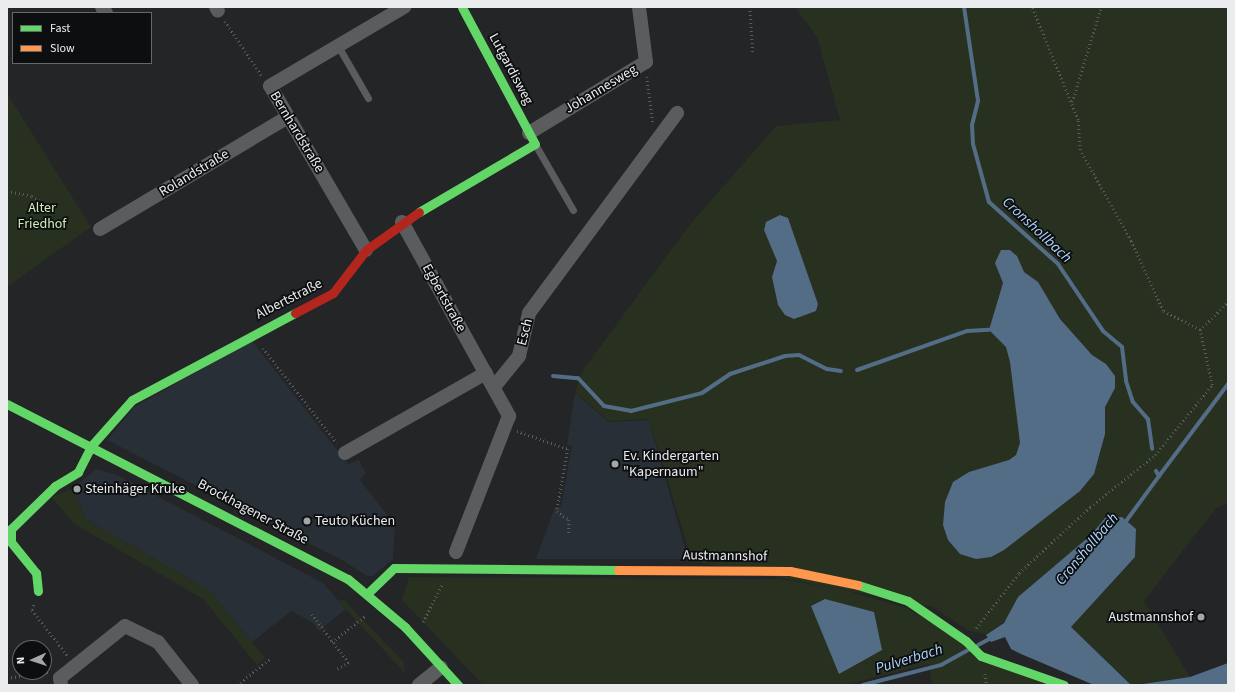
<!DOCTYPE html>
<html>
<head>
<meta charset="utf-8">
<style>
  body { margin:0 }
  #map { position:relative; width:1235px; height:692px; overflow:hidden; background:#232527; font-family:"Source Sans 3",sans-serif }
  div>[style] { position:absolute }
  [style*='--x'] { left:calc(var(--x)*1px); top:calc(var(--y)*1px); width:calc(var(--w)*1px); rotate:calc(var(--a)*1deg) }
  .built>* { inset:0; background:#292f36 }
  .green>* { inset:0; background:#283020 }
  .water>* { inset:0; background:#536d87 }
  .stream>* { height:4px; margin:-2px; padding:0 2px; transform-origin:2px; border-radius:2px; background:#536d87 }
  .path>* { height:2.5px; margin-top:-1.25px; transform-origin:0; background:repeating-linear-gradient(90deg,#5a5c5d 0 1px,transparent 0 4px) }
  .lane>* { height:7px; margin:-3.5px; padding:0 3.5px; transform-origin:3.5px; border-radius:3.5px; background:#5b5c5e }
  .street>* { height:14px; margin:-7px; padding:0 7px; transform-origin:7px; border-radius:7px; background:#5b5c5e }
  .fast>* { height:9px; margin:-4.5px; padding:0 4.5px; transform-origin:4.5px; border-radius:4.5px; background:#63d668 }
  .slow>* { height:9px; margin:-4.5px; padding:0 4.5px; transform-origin:4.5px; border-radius:4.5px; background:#ff974d }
  .jam>* { height:9px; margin:-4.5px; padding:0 4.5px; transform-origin:4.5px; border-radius:4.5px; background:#b3261e }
  .dots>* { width:11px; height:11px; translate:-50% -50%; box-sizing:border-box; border:2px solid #0c0e0f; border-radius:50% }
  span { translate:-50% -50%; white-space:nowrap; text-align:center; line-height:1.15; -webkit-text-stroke:3.5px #0c0e0f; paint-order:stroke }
  .street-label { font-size:14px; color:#eaecee }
  .park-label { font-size:14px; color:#d1eeb1 }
  .poi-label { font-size:14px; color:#eaecee }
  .left { translate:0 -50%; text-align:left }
  .right { translate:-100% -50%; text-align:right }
  .water-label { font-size:15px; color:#b0d6fe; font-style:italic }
  .frame { position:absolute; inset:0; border:8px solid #eaecee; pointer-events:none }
  .legend { position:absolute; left:12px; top:12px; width:140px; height:52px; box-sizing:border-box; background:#0c0e0f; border:1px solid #656768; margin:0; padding:5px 7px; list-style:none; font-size:12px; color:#eaecee }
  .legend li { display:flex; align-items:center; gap:8px; height:20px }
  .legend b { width:20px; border:1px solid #656768 }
  .north { position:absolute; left:12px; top:640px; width:40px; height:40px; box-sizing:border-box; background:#0c0e0f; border:1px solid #656768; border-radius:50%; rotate:267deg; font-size:11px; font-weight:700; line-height:16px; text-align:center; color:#eaecee }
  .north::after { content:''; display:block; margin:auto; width:14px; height:18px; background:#a4a6a8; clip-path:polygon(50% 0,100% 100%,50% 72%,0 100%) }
</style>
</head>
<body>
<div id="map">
  <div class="built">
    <div style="clip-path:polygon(252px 341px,348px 464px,359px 460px,366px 473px,360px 480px,395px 525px,393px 559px,373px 576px,367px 576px,344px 561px,107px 440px,134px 407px)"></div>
    <div style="clip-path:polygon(575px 393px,609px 422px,649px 420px,688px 559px,536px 559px,555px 507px,561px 507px,572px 446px,567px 445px)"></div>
    <div style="clip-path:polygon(96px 469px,117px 475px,323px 583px,346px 609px,319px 631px,312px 622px,291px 611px,252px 642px,210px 591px,86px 519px,73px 488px)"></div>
  </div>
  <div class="green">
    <div style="clip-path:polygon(evenodd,795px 7px,1228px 7px,1228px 503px,1216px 508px,1144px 601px,1190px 677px,1131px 685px,1071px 627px,1135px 557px,1136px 529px,1122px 517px,1105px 518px,1089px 537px,1018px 597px,1006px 620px,986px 635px,967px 630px,933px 607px,692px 561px,649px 419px,609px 421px,575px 392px,583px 370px,688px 227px,776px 126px,840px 120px,817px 37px,795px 7px,780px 215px,788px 218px,818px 304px,816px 311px,772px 277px,777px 261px,764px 226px,780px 215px)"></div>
    <div style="clip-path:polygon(7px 93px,91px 227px,7px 287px)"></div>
    <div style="clip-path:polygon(73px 488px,86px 519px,210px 591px,265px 658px,257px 665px,203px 599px,73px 523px,52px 497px)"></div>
    <div style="clip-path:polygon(409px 577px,780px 579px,845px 590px,906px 608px,1045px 685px,932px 685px,929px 664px,844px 685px,483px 685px,402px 600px)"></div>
    <div style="clip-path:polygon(344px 600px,404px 662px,405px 673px,338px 601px)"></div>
  </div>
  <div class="water">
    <div style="clip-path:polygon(780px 215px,788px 218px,818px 304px,816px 311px,794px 319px,785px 315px,778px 305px,772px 277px,777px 261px,764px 230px,766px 222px)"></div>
    <div style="clip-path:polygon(1001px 250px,1010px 250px,1017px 256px,1024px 272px,1038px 282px,1060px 319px,1092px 355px,1106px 364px,1115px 376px,1115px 388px,1105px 407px,1105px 434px,1094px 474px,1080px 491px,1004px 550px,991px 557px,976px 559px,960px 554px,948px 540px,943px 525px,945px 502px,953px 482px,969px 472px,1009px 460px,1016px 455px,1020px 443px,1010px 362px,1006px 347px,989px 330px,1003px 283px,995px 263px)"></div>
    <div style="clip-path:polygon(1122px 517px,1136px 529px,1135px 557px,1071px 627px,1131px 685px,1094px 685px,1021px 654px,1011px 649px,1005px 637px,991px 642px,986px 635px,1004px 623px,1018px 597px,1091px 535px,1105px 518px)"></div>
    <div style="clip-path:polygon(825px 599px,874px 612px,882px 650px,839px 674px,811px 606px)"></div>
    <div style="clip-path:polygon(1228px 663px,1228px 685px,1136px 685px,1190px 677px)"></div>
  </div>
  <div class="stream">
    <div style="--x:964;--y:7;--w:95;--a:81.5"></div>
    <div style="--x:978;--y:101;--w:25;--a:104"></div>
    <div style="--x:972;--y:125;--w:19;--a:87"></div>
    <div style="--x:973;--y:144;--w:60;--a:74.6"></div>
    <div style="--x:989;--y:202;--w:93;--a:41.9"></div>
    <div style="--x:1058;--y:264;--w:81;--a:56.1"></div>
    <div style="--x:1103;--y:331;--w:25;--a:40"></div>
    <div style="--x:1122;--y:347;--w:34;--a:83"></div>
    <div style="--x:1126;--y:381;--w:22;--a:72"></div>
    <div style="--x:1133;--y:402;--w:23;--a:49"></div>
    <div style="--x:1148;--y:419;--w:30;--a:82"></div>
    <div style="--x:857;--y:370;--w:117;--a:-19.5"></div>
    <div style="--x:967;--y:331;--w:22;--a:-3"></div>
    <div style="--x:553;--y:376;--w:25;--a:5"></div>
    <div style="--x:578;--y:378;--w:38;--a:47"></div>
    <div style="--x:604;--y:406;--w:27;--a:10"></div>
    <div style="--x:631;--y:411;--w:73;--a:-14.2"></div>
    <div style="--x:702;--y:393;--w:34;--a:-34"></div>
    <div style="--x:730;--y:374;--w:58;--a:-18.1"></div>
    <div style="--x:785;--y:356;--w:14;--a:-4"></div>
    <div style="--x:799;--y:355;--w:31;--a:27"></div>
    <div style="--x:827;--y:369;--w:14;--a:8"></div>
    <div style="--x:1159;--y:476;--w:115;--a:-53.1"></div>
    <div style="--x:1124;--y:524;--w:59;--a:-53.9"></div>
    <div style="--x:1159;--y:476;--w:6;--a:-121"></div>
    <div style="--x:978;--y:645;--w:17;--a:-28"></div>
    <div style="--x:863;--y:685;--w:81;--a:-14.4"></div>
    <div style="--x:941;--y:665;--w:31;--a:-29"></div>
  </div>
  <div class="path">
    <div style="--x:750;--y:7;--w:47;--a:86.3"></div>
    <div style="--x:225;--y:21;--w:66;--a:56.1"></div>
    <div style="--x:647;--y:77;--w:46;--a:82.6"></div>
    <div style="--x:1072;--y:102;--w:99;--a:-73"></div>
    <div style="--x:7;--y:191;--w:25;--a:11"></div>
    <div style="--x:32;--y:196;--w:28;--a:32"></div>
    <div style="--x:1200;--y:330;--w:40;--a:-45"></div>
    <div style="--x:263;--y:348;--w:120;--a:52.1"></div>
    <div style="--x:517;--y:431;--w:54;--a:19.4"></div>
    <div style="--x:568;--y:449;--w:63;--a:100.1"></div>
    <div style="--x:557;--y:511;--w:15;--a:37"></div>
    <div style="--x:569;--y:520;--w:14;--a:90"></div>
    <div style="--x:34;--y:605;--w:5;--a:112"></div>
    <div style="--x:32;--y:610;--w:58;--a:52"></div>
    <div style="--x:312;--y:614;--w:61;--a:52.9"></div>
    <div style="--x:349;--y:663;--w:15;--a:152"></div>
    <div style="--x:423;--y:622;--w:42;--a:-63.4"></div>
    <div style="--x:976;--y:628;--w:70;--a:-52"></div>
    <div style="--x:1019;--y:573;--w:97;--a:-42.9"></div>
    <div style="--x:1090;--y:507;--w:83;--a:-38.7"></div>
    <div style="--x:1155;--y:455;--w:90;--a:-50.8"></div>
    <div style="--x:1212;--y:385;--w:56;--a:-102.3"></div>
    <div style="--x:1200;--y:330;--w:42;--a:-152.8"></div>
    <div style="--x:1163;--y:311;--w:77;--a:-114.6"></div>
    <div style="--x:1131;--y:241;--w:104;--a:-119.3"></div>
    <div style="--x:1080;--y:150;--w:30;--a:-94"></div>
    <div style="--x:1078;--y:120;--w:122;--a:-112.2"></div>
    <div style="--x:332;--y:642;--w:42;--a:-38.2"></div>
    <div style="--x:985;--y:674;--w:11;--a:80"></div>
    <div style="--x:7;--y:678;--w:42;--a:-8.1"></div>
    <div style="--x:237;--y:685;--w:43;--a:-38.5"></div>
  </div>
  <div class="lane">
    <div style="--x:338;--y:46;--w:60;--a:60"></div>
    <div style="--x:536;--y:146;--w:74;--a:60"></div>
  </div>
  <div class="street">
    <div style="--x:102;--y:7;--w:7;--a:56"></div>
    <div style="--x:216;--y:7;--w:4;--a:63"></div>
    <div style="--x:529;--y:133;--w:137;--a:-31.3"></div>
    <div style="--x:646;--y:62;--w:55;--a:-97.3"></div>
    <div style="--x:402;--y:222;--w:222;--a:61.1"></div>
    <div style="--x:509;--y:416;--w:146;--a:111.3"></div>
    <div style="--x:100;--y:229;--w:219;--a:-30.8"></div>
    <div style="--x:366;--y:250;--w:190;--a:-120.3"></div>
    <div style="--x:270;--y:86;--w:156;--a:-30.5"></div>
    <div style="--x:494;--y:387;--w:40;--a:-51"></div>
    <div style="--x:519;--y:356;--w:44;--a:-76.9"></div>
    <div style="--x:529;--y:313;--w:249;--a:-53.5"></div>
    <div style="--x:345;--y:453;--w:162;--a:-29.6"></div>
    <div style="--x:61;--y:685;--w:7;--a:-98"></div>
    <div style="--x:60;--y:678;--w:83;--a:-38.7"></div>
    <div style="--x:125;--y:626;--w:37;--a:26"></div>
    <div style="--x:158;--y:642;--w:55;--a:51.7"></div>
    <div style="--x:419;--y:685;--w:28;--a:-39"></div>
  </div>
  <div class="fast">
    <div style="--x:419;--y:212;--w:134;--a:-30.4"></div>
    <div style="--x:535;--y:144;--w:155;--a:-118.1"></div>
    <div style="--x:7;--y:404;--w:383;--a:27.2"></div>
    <div style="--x:348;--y:579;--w:75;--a:40.1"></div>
    <div style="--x:405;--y:627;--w:79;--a:47.6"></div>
    <div style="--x:858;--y:585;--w:52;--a:17.7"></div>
    <div style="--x:908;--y:601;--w:70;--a:34.6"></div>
    <div style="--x:966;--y:641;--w:21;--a:45"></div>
    <div style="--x:981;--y:656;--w:88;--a:19.3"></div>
    <div style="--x:38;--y:591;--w:18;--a:-96"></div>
    <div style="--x:36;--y:573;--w:40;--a:-129"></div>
    <div style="--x:11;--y:542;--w:13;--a:-90"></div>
    <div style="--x:11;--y:529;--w:62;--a:-44.3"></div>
    <div style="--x:55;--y:486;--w:27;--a:-31"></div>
    <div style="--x:78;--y:472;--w:30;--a:-63"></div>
    <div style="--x:92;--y:445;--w:60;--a:-48.4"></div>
    <div style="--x:132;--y:400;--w:185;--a:-28.1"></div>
    <div style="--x:368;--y:593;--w:36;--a:-44"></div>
    <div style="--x:394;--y:568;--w:224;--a:0.5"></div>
  </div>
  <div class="slow">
    <div style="--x:618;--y:570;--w:172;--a:0.3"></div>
    <div style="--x:790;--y:571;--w:69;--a:11.6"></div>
  </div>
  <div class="jam">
    <div style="--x:295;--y:313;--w:43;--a:-27.8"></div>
    <div style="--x:333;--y:293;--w:54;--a:-52.5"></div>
    <div style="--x:366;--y:250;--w:65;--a:-35.6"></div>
  </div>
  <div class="dots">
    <div style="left:615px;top:464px;background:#a4a6a8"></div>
    <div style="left:77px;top:489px;background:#a4a6a8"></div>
    <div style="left:307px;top:521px;background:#a4a6a8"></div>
    <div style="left:1201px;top:617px;background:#a4a6a8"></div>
  </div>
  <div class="street-label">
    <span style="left:511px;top:69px;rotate:62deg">Lutgardisweg</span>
    <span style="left:601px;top:89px;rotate:-31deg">Johannesweg</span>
    <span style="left:297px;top:132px;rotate:59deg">Bernhardstraße</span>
    <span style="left:194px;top:173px;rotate:-31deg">Rolandstraße</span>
    <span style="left:444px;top:298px;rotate:61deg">Egbertstraße</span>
    <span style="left:289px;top:299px;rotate:-27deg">Albertstraße</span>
    <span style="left:525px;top:332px;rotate:-76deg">Esch</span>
    <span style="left:253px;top:512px;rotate:28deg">Brockhagener Straße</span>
    <span style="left:725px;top:556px;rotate:1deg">Austmannshof</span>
  </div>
  <div class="park-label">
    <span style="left:42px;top:216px">Alter<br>Friedhof</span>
  </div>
  <div class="poi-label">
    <span class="left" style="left:623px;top:464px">Ev. Kindergarten<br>"Kapernaum"</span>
    <span class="left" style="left:85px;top:489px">Steinhäger Kruke</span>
    <span class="left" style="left:315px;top:521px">Teuto Küchen</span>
    <span class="right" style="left:1193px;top:617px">Austmannshof</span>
  </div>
  <div class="water-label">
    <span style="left:1037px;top:230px;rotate:43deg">Cronshollbach</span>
    <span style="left:1087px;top:549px;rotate:-50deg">Cronshollbach</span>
    <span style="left:909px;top:659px;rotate:-17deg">Pulverbach</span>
  </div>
  <div class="frame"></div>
  <ul class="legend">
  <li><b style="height:5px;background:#63d668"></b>Fast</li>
  <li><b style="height:5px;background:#ff974d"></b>Slow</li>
  </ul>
  <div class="north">N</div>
</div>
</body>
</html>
